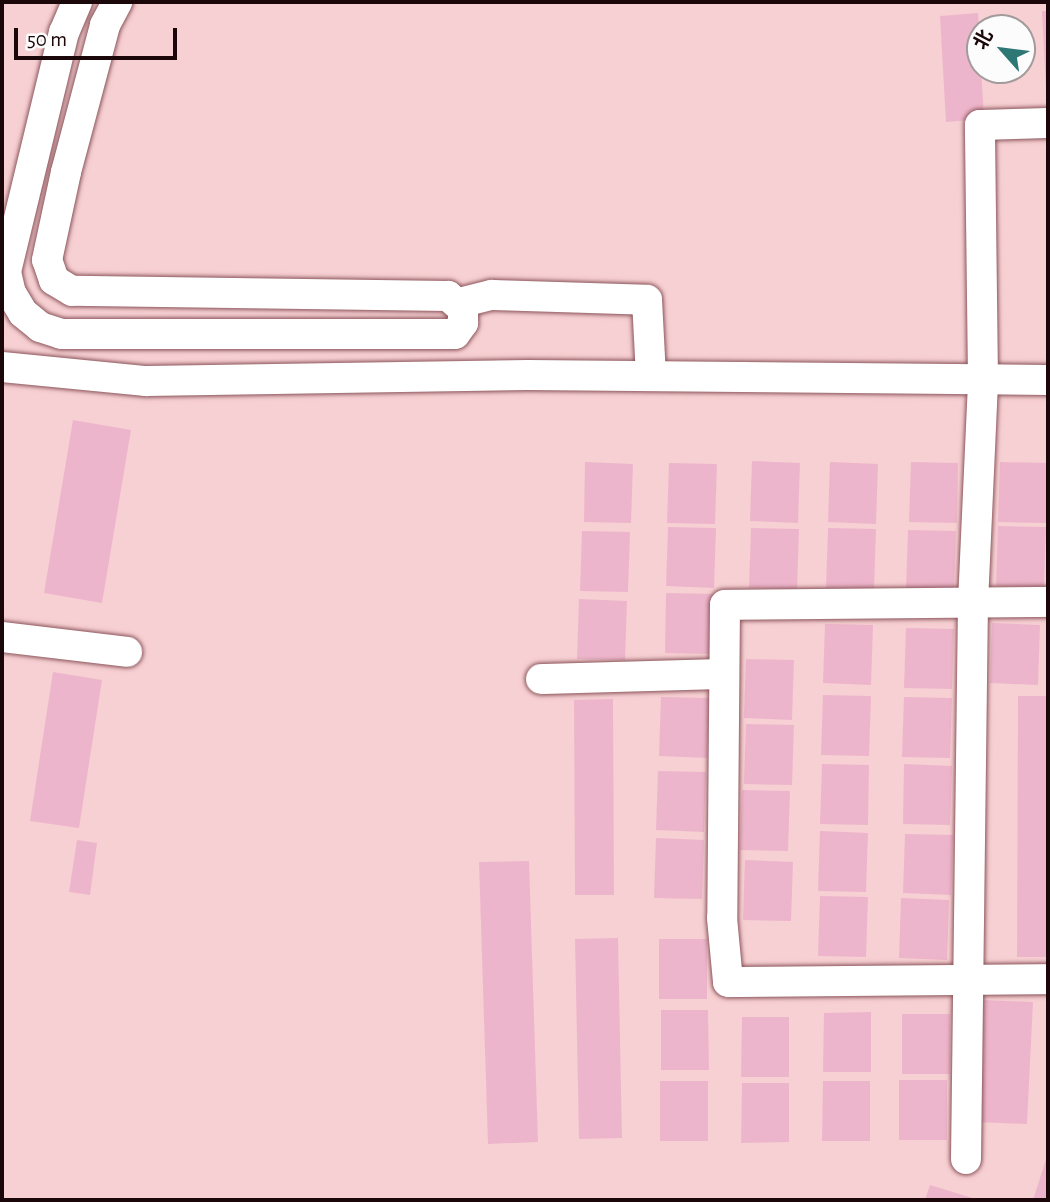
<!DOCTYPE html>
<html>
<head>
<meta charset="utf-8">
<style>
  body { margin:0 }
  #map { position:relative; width:1050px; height:1202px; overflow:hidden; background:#f7d0d3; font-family:"Alegreya Sans","Noto Sans SC",sans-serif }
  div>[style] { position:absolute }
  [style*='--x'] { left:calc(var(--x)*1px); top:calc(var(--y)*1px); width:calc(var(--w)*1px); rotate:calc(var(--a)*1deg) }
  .building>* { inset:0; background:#edb5cb }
  .roads { filter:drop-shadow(0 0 2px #8b555b) drop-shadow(0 0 2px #8b555b) }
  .minor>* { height:30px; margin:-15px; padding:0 15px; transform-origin:15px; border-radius:15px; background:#fff }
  span { translate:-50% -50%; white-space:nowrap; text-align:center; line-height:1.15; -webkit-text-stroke:6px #fcfcfc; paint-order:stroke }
  .frame { position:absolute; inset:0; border:4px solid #1b070a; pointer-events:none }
  .north { position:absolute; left:966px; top:14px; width:70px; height:70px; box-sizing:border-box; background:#fcfcfc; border:2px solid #a29a9b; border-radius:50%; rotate:298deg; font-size:19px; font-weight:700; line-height:28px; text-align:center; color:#1b070a }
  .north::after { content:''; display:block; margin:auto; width:24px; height:32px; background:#2d7775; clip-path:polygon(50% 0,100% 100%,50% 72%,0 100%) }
  .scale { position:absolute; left:14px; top:28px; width:163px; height:32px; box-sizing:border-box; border:4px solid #1b070a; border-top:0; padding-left:9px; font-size:21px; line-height:24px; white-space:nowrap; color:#1b070a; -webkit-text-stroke:5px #fcfcfc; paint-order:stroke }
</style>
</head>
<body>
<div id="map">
  <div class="building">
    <div style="clip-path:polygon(1042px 11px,1048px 11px,1048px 89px,1046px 89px)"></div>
    <div style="clip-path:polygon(978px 13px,984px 119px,946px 122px,940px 16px)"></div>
    <div style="clip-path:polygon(73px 420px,131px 430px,102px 603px,44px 593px)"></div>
    <div style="clip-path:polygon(752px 461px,800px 463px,798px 523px,750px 521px)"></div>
    <div style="clip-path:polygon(585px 462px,633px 464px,631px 523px,584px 522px)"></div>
    <div style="clip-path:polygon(830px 462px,878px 464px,876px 524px,828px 522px)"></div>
    <div style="clip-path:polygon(911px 462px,958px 463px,957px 523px,909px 522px)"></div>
    <div style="clip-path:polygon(1000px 462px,1048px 463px,1046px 523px,998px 522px)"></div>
    <div style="clip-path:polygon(669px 463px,717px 464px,715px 524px,667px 523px)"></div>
    <div style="clip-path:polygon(998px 526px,1046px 527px,1044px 587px,996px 586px)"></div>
    <div style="clip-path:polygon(668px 527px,716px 528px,714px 588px,666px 586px)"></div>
    <div style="clip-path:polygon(751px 528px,799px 529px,797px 589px,749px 588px)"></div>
    <div style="clip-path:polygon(828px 528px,876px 529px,874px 589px,826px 588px)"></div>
    <div style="clip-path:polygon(908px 530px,956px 531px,954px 591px,906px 589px)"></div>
    <div style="clip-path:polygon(582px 531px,630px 532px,628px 592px,580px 591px)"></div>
    <div style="clip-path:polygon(666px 593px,714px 594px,712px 654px,665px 653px)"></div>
    <div style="clip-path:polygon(579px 599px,627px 601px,625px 660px,577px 659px)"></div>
    <div style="clip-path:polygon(992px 623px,1040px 625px,1038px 685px,990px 683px)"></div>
    <div style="clip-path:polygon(825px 624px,873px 625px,871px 685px,823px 683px)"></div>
    <div style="clip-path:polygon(906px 628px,954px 629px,952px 689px,904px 688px)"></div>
    <div style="clip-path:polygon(746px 659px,794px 660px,792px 720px,744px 718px)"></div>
    <div style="clip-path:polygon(53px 672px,102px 680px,79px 828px,30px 821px)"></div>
    <div style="clip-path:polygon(823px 695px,871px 696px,869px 756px,821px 755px)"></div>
    <div style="clip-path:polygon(1018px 696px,1048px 696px,1048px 957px,1017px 957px)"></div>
    <div style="clip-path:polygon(661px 697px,709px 698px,707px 758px,659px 756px)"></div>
    <div style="clip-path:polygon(904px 697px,952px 698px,950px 758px,902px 757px)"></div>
    <div style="clip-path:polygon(613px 699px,614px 895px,575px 895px,574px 700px)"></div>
    <div style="clip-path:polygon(746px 724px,794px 725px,792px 785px,744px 784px)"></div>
    <div style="clip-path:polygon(822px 764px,869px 765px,868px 825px,820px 824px)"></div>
    <div style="clip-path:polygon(904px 764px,952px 766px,950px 825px,903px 824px)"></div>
    <div style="clip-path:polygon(658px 771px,706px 772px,704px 832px,656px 830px)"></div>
    <div style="clip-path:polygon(742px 790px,790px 791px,788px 851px,740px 850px)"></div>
    <div style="clip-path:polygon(820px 831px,868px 833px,866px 892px,818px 891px)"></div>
    <div style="clip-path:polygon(905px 834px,953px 835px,951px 895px,903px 893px)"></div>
    <div style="clip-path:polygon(656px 838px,704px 840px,702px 899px,654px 898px)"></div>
    <div style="clip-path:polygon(77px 840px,97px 843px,90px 895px,69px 892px)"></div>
    <div style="clip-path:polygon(745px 860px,793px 862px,791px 921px,743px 920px)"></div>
    <div style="clip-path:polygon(529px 861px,538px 1142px,488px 1144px,479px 862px)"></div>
    <div style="clip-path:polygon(820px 896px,868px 897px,866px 957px,818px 956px)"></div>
    <div style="clip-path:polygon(901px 898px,949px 900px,947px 960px,899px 958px)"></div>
    <div style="clip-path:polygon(618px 938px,622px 1138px,579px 1139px,575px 939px)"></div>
    <div style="clip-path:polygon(659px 939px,707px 939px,707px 999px,659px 999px)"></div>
    <div style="clip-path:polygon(982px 1000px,1033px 1002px,1027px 1124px,976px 1122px)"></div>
    <div style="clip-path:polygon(661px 1010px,708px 1010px,709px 1070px,661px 1070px)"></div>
    <div style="clip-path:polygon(871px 1012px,871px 1072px,823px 1072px,824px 1013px)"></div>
    <div style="clip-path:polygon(902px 1014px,950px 1014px,950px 1074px,902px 1074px)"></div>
    <div style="clip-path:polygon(742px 1017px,789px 1017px,789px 1077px,741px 1077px)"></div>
    <div style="clip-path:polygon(899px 1080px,947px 1080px,947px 1140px,899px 1140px)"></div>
    <div style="clip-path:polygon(660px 1081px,708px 1081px,708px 1141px,660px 1141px)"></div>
    <div style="clip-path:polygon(823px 1081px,870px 1081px,870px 1141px,822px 1141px)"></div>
    <div style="clip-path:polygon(742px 1083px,789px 1083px,789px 1142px,741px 1143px)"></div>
    <div style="clip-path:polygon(1048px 1153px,1048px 1200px,1033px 1200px)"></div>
    <div style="clip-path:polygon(930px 1185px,979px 1200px,925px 1200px)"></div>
  </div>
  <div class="roads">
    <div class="minor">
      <div style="--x:77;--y:2;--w:33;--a:113"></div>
      <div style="--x:64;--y:32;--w:247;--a:103.6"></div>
      <div style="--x:6;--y:272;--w:22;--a:77"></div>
      <div style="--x:11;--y:293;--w:23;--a:59"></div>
      <div style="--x:23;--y:313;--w:22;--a:39"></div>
      <div style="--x:40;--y:327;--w:22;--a:18"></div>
      <div style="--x:61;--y:334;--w:394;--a:0"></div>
      <div style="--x:455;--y:334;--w:14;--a:-54"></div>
      <div style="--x:463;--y:323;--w:14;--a:-90"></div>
      <div style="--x:463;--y:309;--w:20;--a:-139"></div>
      <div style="--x:448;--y:296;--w:376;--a:-179.2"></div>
      <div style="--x:72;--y:291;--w:21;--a:-149"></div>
      <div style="--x:54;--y:280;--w:21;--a:-109"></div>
      <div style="--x:47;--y:260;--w:90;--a:-77.8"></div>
      <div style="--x:66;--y:172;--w:152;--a:-75.1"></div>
      <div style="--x:105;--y:25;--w:26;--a:-62"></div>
      <div style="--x:459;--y:303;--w:34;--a:-14"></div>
      <div style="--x:492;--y:295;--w:155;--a:1.8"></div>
      <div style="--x:647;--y:300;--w:76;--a:87"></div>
      <div style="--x:2;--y:367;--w:145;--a:5.6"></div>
      <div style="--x:146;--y:381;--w:382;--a:-0.9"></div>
      <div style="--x:528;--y:375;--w:520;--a:0.55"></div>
      <div style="--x:1048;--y:602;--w:323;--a:179.5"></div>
      <div style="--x:725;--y:605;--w:313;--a:90.5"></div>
      <div style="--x:722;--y:918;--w:64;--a:84.6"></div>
      <div style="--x:728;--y:982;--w:320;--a:-0.5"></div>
      <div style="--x:2;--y:637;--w:126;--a:6.8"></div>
      <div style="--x:541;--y:679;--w:183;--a:-1.6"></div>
      <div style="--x:966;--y:1159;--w:556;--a:-89.28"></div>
      <div style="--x:973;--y:603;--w:224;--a:-87.4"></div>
      <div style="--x:983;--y:379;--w:254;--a:-90.7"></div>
      <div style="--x:980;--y:125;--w:68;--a:-1.7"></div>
    </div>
  </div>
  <div class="frame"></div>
  <div class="north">北</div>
  <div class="scale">50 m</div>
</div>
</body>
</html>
